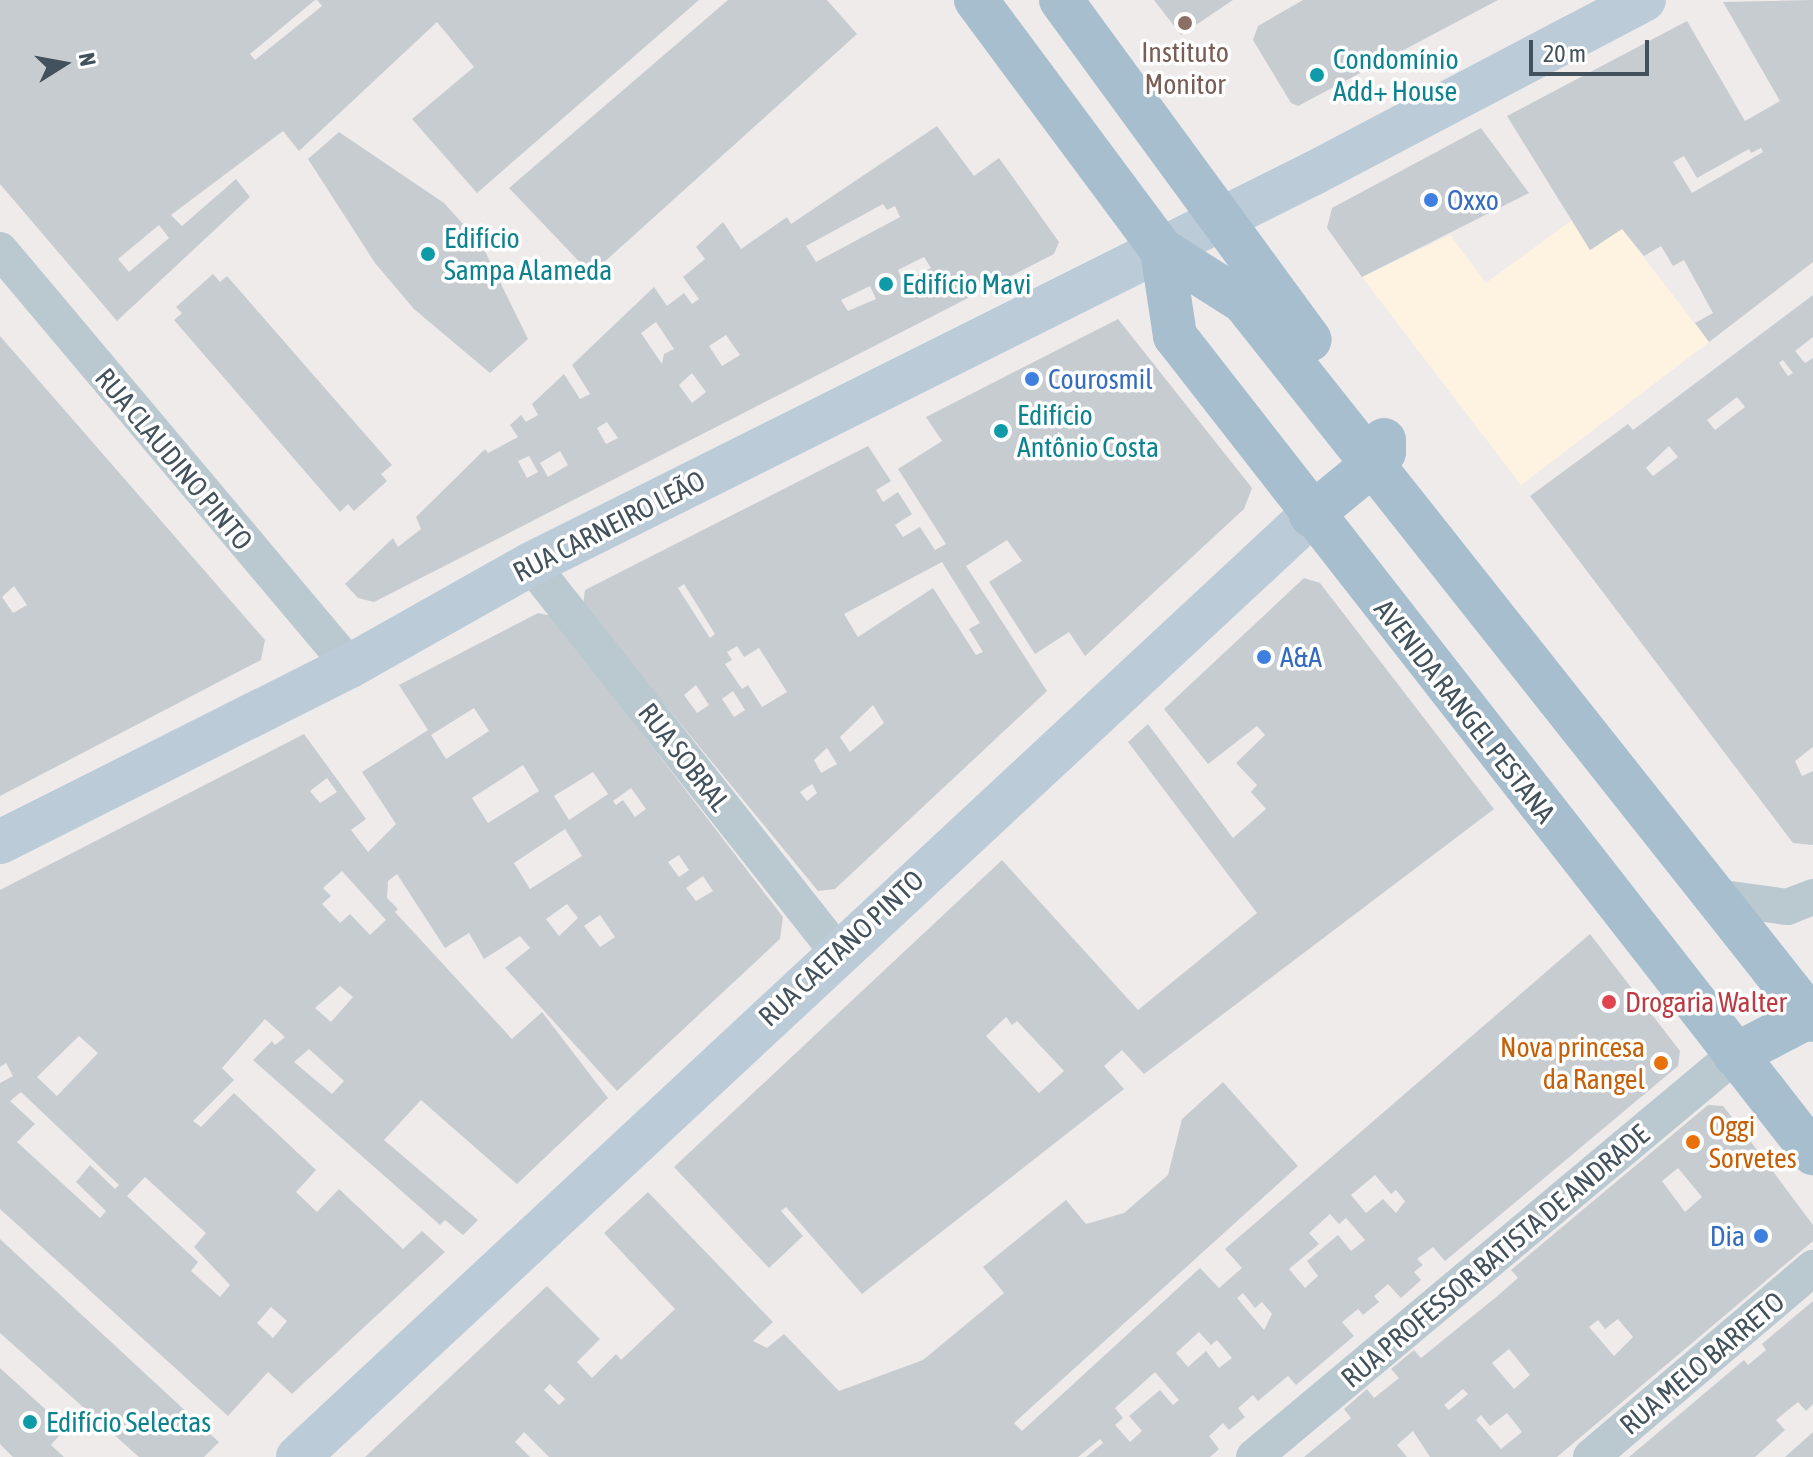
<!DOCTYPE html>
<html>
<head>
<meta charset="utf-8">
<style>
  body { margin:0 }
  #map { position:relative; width:1813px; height:1457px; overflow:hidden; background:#efebeb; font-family:"Asap Condensed",sans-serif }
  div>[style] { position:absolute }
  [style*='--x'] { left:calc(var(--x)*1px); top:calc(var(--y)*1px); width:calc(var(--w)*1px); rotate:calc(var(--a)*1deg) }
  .commercial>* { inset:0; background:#fef3e0 }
  .building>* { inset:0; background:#c7ccd1 }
  .street>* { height:36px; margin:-18px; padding:0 18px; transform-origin:18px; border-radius:18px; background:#bac8d0 }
  .secondary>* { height:44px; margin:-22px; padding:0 22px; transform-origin:22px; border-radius:22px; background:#bbcbd8 }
  .primary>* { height:44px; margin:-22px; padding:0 22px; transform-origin:22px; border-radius:22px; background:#a7becf }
  .dots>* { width:22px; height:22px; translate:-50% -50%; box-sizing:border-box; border:4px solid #fff; border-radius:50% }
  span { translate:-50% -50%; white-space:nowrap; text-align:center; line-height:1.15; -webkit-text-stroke:7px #fff; paint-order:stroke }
  .education-label { font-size:28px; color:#785e54 }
  .culture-label { font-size:28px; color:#0d838f }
  .left { translate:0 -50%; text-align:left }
  .shop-label { font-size:28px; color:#366cbe }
  .right { translate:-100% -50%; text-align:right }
  .street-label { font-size:28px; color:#42515b }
  .health-label { font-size:28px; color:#be3a42 }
  .food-label { font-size:28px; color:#c56008 }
  .north { position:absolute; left:24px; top:24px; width:80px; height:80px; -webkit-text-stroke:6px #fff; paint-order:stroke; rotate:79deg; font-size:22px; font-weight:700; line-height:32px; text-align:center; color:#42515b }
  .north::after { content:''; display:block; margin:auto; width:28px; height:36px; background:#42515b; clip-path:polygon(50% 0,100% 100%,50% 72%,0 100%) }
  .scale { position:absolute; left:1529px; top:40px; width:120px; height:36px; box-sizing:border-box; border:4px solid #42515b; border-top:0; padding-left:10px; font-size:24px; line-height:28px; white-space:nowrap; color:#42515b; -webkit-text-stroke:6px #fff; paint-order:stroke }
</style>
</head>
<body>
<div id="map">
  <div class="commercial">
    <div style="clip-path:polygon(1572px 220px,1591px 250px,1622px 229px,1709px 342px,1521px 485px,1362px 277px,1450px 235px,1486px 283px)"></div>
  </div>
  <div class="building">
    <div style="clip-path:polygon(evenodd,0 0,315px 0,250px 54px,255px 60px,322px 6px,317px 0,699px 0,477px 193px,412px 119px,474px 67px,437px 22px,299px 151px,283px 131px,171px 215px,182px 226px,236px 179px,250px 197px,117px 321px,0 184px,0 0,159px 225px,169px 238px,129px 272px,118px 259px,159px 225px)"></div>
    <div style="clip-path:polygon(728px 0,827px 0,857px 34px,591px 274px,509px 188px)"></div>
    <div style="clip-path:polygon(1154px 0,1233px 0,1181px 35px)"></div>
    <div style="clip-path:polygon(1303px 0,1498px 0,1298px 106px,1291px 103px,1253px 40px,1258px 26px)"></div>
    <div style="clip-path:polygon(evenodd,1813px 0,1813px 262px,1709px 342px,1695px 323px,1713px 313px,1684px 260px,1673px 266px,1661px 246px,1644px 256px,1622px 229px,1590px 250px,1507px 116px,1687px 21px,1745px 121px,1780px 101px,1723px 2px,1813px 0,1761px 148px,1763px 152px,1692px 193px,1673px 162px,1684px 156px,1697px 178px,1749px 149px,1751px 153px,1761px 148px)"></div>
    <div style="clip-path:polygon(evenodd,937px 126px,974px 176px,999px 158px,1059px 242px,1054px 254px,374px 602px,358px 598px,345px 584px,393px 538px,398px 547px,421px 529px,416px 517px,485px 449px,488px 453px,518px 437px,510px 425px,521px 415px,526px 422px,538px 415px,532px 404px,564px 374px,580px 399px,590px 394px,572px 365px,654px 287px,667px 306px,684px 293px,692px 304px,699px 299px,683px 277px,705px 259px,696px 247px,723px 222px,741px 249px,787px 217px,791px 224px,937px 126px,883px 204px,887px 210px,895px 206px,900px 217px,816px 262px,806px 246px,883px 204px,937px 126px,924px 257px,931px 268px,903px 282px,898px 270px,924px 257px,937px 126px,870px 286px,876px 299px,848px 311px,841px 300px,870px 286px,937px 126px,656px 322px,674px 349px,664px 354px,662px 364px,641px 333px,656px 322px,937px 126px,726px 335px,740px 355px,722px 366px,709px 346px,726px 335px,937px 126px,692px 373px,706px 392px,692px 403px,679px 385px,692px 373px,937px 126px,607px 422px,618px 438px,606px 444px,597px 428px,607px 422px,937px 126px,560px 451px,568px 465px,548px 477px,540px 463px,560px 451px,937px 126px,529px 456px,538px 472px,527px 478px,518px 461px,529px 456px)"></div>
    <div style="clip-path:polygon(1481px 128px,1529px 193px,1362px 277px,1327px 228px,1332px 208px)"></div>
    <div style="clip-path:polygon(339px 132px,444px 203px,482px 245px,528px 339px,490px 373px,414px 309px,375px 263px,308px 159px)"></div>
    <div style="clip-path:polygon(213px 274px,220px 282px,227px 276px,392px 465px,381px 474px,387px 481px,354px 511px,348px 504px,340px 512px,174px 320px,182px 313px,176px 307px)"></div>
    <div style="clip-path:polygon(evenodd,1813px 295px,1813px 337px,1795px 351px,1805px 363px,1813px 358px,1813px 747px,1795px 761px,1802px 776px,1813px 771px,1813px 845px,1793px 843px,1530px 496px,1628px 424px,1633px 430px,1813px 295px,1783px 360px,1793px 373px,1788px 376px,1779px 363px,1783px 360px,1813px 295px,1737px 397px,1745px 407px,1715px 430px,1707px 420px,1737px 397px,1813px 295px,1669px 446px,1678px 457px,1653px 476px,1646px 468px,1669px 446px)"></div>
    <div style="clip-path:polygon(evenodd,1118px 319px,1252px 488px,1244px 509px,1085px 656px,1069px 632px,1035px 654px,989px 582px,1022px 561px,1007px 540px,966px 566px,1047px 691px,835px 889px,818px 891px,583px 605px,585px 590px,868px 446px,891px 481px,876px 490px,883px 502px,898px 492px,912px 514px,895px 525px,903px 537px,920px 527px,935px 550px,946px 544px,898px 469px,942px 441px,926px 417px,1118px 319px,942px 562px,980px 623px,969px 629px,983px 652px,976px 655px,933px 588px,858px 637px,844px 614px,942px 562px,1118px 319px,684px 584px,715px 634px,710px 638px,678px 588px,684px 584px,1118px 319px,737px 646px,744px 657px,759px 648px,787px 692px,762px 707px,748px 685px,742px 689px,725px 664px,732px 660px,727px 652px,737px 646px,1118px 319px,696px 685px,709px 705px,697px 713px,684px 695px,696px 685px,1118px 319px,733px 691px,745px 710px,734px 717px,722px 699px,733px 691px,1118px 319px,873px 705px,884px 723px,850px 752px,840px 737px,873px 705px,1118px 319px,827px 748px,837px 764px,821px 773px,814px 760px,827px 748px,1118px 319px,812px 784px,817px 793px,807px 801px,800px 792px,812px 784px)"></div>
    <div style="clip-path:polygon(evenodd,0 336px,265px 640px,261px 660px,0 796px,0 336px,14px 586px,27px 605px,13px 613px,2px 597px,14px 586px)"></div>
    <div style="clip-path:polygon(evenodd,1304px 578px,1320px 583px,1494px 809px,1144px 1074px,1122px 1050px,1104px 1066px,1124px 1089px,862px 1294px,786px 1207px,781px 1211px,803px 1236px,769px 1268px,674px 1167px,1002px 860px,1138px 1010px,1257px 913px,1128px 742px,1148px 724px,1233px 838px,1266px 809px,1251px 792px,1257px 785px,1236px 763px,1265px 735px,1257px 726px,1208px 764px,1164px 709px,1304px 578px,1006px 1017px,1012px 1025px,1017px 1021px,1064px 1071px,1039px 1093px,986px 1036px,1006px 1017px)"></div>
    <div style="clip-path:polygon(evenodd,538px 613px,552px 616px,783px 917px,780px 939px,617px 1091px,505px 968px,530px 948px,520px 936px,484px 959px,469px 933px,445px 948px,397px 874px,388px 881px,387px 898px,398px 909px,395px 912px,512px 1039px,542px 1012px,608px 1098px,517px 1184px,421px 1100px,384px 1140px,478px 1220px,463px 1235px,445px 1220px,440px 1225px,253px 1060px,272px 1041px,275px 1045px,285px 1037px,265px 1019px,222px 1068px,234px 1080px,193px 1121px,201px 1127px,234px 1093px,316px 1170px,296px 1192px,317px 1212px,339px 1189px,403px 1249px,422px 1231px,445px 1252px,292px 1394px,268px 1372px,228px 1416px,0 1209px,0 1083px,13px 1076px,6px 1063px,0 1067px,0 890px,304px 734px,366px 819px,351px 830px,368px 852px,396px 824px,362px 772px,428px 730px,399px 685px,538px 613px,474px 708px,489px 731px,446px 759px,431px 735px,474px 708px,538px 613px,523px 765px,539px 791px,488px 823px,472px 798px,523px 765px,538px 613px,593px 772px,608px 794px,569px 820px,554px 796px,593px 772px,538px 613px,327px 778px,337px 792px,320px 803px,310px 791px,327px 778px,538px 613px,631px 788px,646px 809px,635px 817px,623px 800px,616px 805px,613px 801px,631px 788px,538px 613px,565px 829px,582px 856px,530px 889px,514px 863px,565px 829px,538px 613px,679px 855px,689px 870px,679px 877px,668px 862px,679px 855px,538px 613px,342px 871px,386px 920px,370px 935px,350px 914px,340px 923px,322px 904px,331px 896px,323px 888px,342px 871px,538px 613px,703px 876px,713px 891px,696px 901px,686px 888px,703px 876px,538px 613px,567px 904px,578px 918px,559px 936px,546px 919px,567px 904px,538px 613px,600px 915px,615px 937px,600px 947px,584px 926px,600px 915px,538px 613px,340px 986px,353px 997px,331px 1022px,315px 1008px,340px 986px,538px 613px,79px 1036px,98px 1053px,57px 1096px,37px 1077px,79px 1036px,538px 613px,309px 1049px,344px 1081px,332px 1094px,294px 1062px,309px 1049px,538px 613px,21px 1092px,119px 1185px,115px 1189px,90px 1165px,76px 1182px,106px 1211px,100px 1218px,17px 1142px,35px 1124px,10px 1101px,21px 1092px,538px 613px,145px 1177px,206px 1233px,194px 1247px,230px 1285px,220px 1297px,191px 1271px,198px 1262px,127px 1196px,145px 1177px,538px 613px,271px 1307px,287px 1321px,273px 1338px,257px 1323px,271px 1307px)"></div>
    <div style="clip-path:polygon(evenodd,1590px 934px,1680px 1051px,1678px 1066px,1445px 1261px,1433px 1247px,1417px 1259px,1423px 1265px,1414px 1272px,1421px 1280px,1401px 1298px,1388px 1284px,1374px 1296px,1379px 1302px,1363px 1315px,1358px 1309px,1342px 1322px,1354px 1336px,1296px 1385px,1288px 1376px,1258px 1401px,1253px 1395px,1238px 1408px,1245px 1417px,1229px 1430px,1223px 1423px,1209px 1436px,1219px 1449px,1210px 1457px,1086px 1457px,1103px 1443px,1100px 1439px,1078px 1457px,549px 1457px,524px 1432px,515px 1442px,530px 1457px,365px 1457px,547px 1286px,600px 1339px,577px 1362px,592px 1378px,616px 1354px,621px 1360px,675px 1309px,604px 1233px,648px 1192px,773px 1322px,753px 1341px,767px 1348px,784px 1334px,839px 1391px,923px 1360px,1004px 1293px,983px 1267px,1066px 1200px,1086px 1224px,1124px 1213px,1168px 1175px,1182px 1119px,1223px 1082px,1298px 1166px,1014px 1423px,1022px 1431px,1200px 1268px,1219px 1288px,1242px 1268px,1225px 1249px,1590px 934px,1375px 1175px,1391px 1194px,1396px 1190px,1405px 1201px,1396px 1213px,1383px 1199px,1366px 1213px,1351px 1195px,1375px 1175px,1590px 934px,1330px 1214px,1339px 1224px,1346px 1218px,1365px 1240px,1351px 1251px,1338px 1235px,1307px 1261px,1318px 1276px,1305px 1288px,1289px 1269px,1319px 1244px,1309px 1233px,1330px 1214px,1590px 934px,1243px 1293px,1255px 1308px,1262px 1302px,1272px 1314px,1264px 1330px,1237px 1298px,1243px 1293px,1590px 934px,1199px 1332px,1211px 1345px,1217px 1340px,1232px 1358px,1219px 1368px,1206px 1351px,1188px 1367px,1176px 1353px,1199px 1332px,1590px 934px,1155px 1372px,1179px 1400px,1173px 1405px,1160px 1390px,1129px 1416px,1142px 1431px,1130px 1442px,1115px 1425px,1123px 1418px,1115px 1408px,1155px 1372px,1590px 934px,550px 1384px,565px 1399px,559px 1405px,544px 1390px,550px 1384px)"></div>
    <div style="clip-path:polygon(evenodd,1708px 1105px,1723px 1106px,1739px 1126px,1813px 1225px,1813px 1241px,1557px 1457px,1430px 1457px,1413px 1431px,1397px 1445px,1407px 1457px,1304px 1457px,1351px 1418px,1344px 1409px,1367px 1389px,1374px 1398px,1399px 1378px,1391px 1369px,1414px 1350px,1421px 1358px,1495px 1298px,1518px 1278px,1511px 1270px,1708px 1105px,1678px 1168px,1702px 1197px,1685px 1212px,1662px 1181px,1678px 1168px,1708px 1105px,1618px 1319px,1633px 1337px,1614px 1356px,1589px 1327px,1598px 1320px,1605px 1329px,1618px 1319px,1708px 1105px,1509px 1349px,1530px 1375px,1514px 1389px,1492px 1363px,1509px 1349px,1708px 1105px,1463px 1389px,1468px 1394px,1449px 1410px,1444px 1405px,1463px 1389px,1708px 1105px,1507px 1413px,1522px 1432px,1501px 1449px,1476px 1420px,1481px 1415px,1490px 1426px,1507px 1413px)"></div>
    <div style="clip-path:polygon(0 1239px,219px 1442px,204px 1457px,139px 1457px,0 1333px)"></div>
    <div style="clip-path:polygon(1813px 1301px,1813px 1404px,1806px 1411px,1798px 1402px,1776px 1420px,1785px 1430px,1755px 1457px,1629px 1457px,1744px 1360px,1748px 1365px,1766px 1350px,1762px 1344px)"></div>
    <div style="clip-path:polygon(0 1368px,66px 1428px,51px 1445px,64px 1457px,13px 1457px,0 1444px)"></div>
    <div style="clip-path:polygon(1813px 1432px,1813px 1457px,1785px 1457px)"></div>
  </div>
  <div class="street">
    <div style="--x:0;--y:250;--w:544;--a:49.92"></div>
    <div style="--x:531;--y:564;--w:493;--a:51.7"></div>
    <div style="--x:1716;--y:897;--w:72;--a:8"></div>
    <div style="--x:1787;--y:907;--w:28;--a:-21"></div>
    <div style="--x:1254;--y:1457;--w:627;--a:-39.89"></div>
    <div style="--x:1591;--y:1457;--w:292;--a:-40.4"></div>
  </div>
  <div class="secondary">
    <div style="--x:0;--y:842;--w:392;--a:-26.7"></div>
    <div style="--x:350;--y:666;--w:208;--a:-29.4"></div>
    <div style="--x:531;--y:564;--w:873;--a:-26.54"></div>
    <div style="--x:1312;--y:174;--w:375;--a:-27.7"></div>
    <div style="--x:298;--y:1457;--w:1383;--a:-42.92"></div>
  </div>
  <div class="primary">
    <div style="--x:976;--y:0;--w:312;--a:53.4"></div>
    <div style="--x:1162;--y:250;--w:97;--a:32.4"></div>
    <div style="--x:1244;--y:302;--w:916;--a:51.6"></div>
    <div style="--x:1061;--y:0;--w:421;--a:53.8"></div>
    <div style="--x:1162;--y:250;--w:87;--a:81.4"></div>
    <div style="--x:1175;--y:336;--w:1037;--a:52.01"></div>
    <div style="--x:1311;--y:515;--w:80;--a:-39.4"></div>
    <div style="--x:1373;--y:464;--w:16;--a:-47"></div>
    <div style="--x:1384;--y:452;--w:12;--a:-90"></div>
    <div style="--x:1735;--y:1055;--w:85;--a:-27.5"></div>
  </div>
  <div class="dots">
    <div style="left:1185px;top:23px;background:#8d6e63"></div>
    <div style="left:1317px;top:75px;background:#0f9aa8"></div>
    <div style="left:1431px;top:200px;background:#3f7fe0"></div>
    <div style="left:428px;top:254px;background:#0f9aa8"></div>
    <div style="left:886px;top:284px;background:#0f9aa8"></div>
    <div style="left:1032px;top:379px;background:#3f7fe0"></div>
    <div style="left:1001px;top:431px;background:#0f9aa8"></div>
    <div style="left:1264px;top:657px;background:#3f7fe0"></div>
    <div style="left:1609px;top:1002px;background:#e0444e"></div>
    <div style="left:1661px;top:1063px;background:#e8710a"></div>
    <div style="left:1693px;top:1142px;background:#e8710a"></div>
    <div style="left:1761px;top:1236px;background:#3f7fe0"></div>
    <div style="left:30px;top:1422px;background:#0f9aa8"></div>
  </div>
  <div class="education-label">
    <span style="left:1185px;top:68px">Instituto<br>Monitor</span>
  </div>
  <div class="culture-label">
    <span class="left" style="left:1333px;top:75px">Condomínio<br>Add+ House</span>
    <span class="left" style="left:444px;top:254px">Edifício<br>Sampa Alameda</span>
    <span class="left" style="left:902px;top:284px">Edifício Mavi</span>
    <span class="left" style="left:1017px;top:431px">Edifício<br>Antônio Costa</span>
    <span class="left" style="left:46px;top:1422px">Edifício Selectas</span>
  </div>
  <div class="shop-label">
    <span class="left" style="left:1447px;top:200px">Oxxo</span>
    <span class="left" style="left:1048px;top:379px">Courosmil</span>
    <span class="left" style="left:1280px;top:657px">A&amp;A</span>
    <span class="right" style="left:1745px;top:1236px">Dia</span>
  </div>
  <div class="street-label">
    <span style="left:174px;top:459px;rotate:50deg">RUA CLAUDINO PINTO</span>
    <span style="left:609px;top:526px;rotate:-27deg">RUA CARNEIRO LEÃO</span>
    <span style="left:1465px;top:711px;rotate:52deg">AVENIDA RANGEL PESTANA</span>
    <span style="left:684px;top:757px;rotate:52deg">RUA SOBRAL</span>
    <span style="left:841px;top:948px;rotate:-43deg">RUA CAETANO PINTO</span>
    <span style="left:1495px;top:1256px;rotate:-40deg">RUA PROFESSOR BATISTA DE ANDRADE</span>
    <span style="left:1702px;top:1363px;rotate:-40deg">RUA MELO BARRETO</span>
  </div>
  <div class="health-label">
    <span class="left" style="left:1625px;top:1002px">Drogaria Walter</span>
  </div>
  <div class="food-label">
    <span class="right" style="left:1645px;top:1063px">Nova princesa<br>da Rangel</span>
    <span class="left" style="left:1709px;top:1142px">Oggi<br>Sorvetes</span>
  </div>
  <div class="north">N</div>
  <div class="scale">20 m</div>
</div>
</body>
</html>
